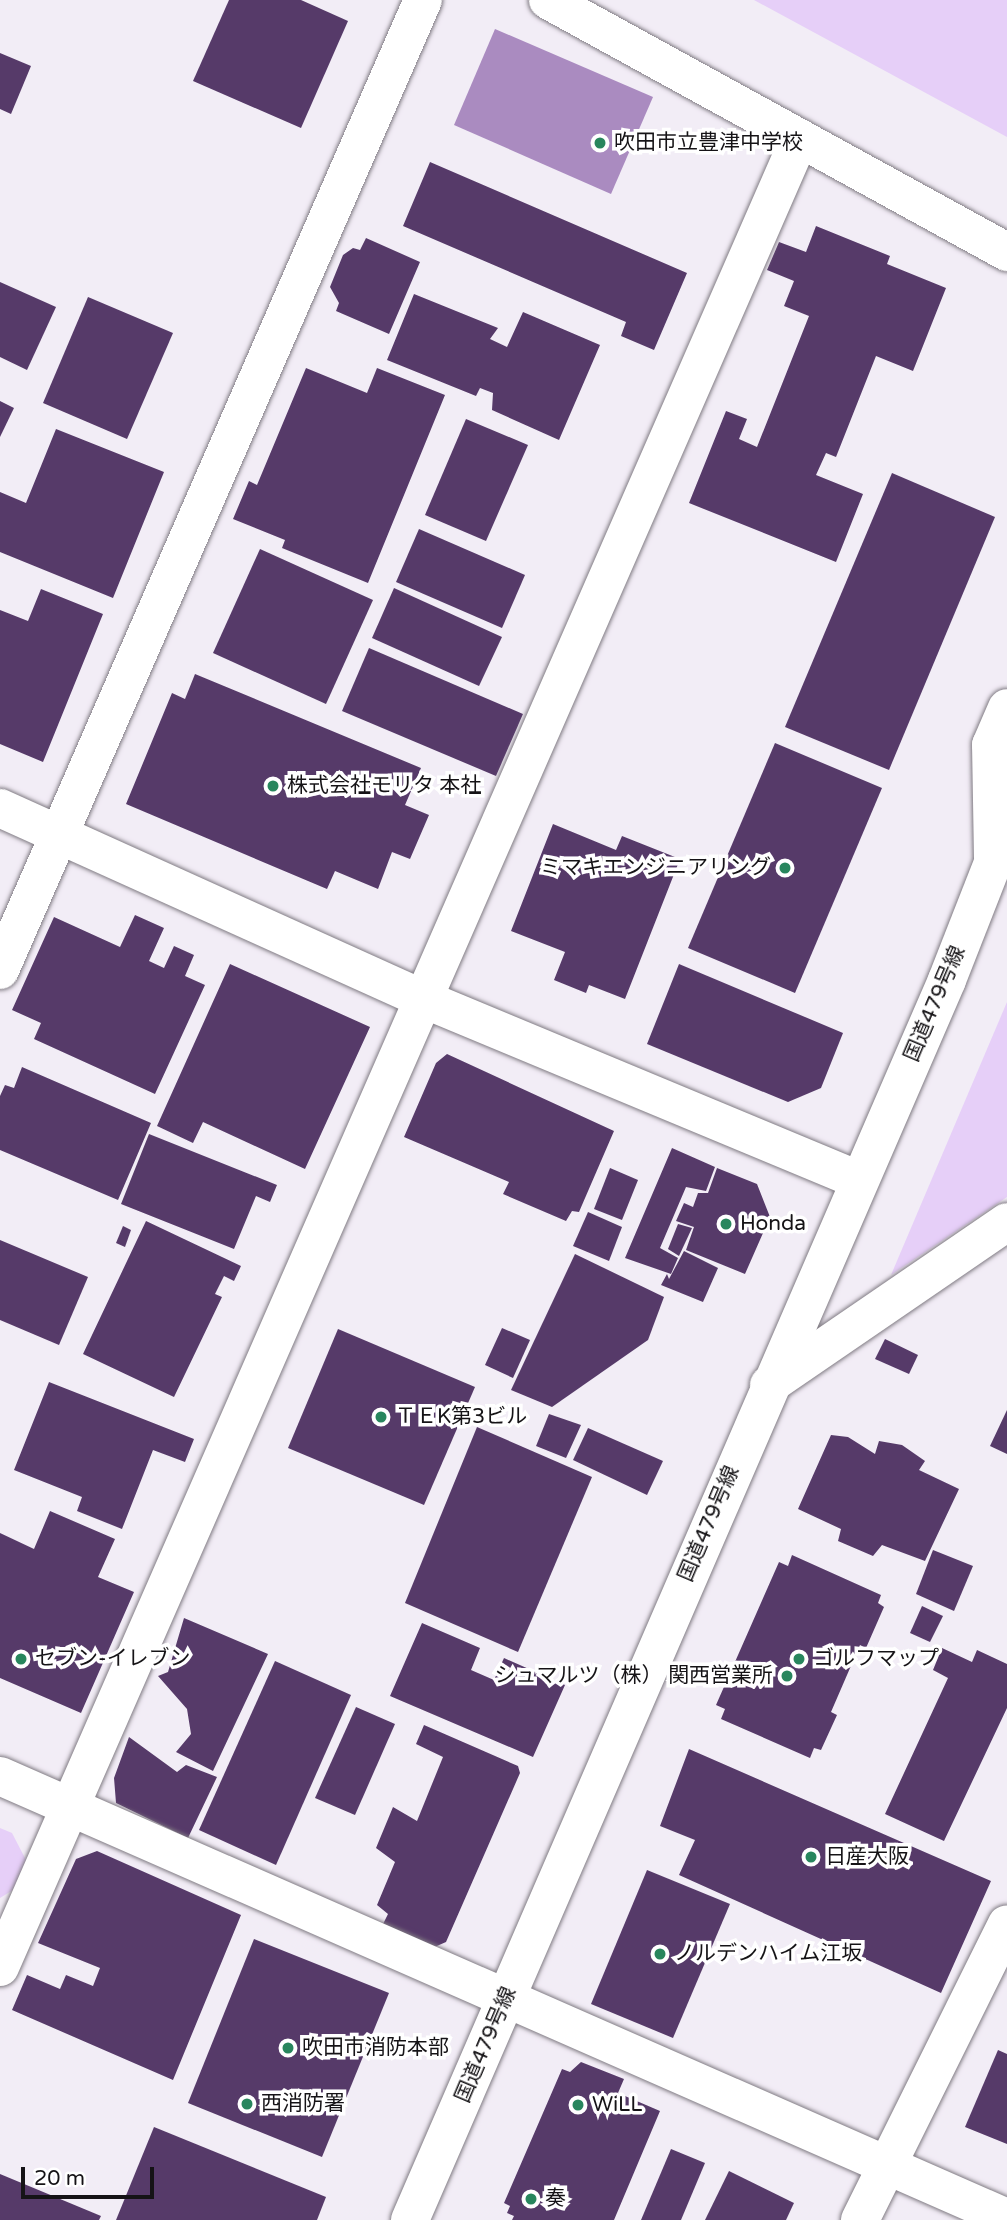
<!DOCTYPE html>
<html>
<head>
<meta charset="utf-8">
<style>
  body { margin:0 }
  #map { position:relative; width:1007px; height:2220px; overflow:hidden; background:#f2edf6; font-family:"Varela Round","Noto Sans JP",sans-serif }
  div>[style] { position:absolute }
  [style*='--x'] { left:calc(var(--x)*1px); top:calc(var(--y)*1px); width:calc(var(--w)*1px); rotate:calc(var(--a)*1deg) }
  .green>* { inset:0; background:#e6cff8 }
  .water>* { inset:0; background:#aa8bc0 }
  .building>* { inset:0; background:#563a69 }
  .roads { filter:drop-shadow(0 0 2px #807b83) drop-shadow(0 0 2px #807b83) }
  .minor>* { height:38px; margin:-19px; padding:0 19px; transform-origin:19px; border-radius:19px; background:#fff }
  .highway>* { height:38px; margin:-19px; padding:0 19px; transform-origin:19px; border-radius:19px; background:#fff }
  .dots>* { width:19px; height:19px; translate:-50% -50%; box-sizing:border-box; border:4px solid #fff; border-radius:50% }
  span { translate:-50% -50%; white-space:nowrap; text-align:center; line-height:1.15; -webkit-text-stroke:7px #fff; paint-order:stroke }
  .poi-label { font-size:21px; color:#151316 }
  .left { translate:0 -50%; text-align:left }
  .right { translate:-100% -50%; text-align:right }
  .street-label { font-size:21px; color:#151316 }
  .scale { position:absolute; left:21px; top:2167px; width:133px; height:32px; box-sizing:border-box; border:4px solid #151316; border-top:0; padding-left:9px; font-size:21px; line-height:24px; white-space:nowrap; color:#151316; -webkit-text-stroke:5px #fff; paint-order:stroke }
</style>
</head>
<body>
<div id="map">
  <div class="green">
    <div style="clip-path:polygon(754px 0,1007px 0,1007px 137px)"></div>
    <div style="clip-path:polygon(1007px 1002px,1007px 1197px,891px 1275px)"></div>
    <div style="clip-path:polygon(0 1828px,12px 1833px,26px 1860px,13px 1890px,0 1898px)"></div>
  </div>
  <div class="water">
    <div style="clip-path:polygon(495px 29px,653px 97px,611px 194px,454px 125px)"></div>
  </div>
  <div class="building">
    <div style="clip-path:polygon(229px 0,301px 0,348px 21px,301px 128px,193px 81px)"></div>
    <div style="clip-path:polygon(0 53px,31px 66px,11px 114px,0 109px)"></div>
    <div style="clip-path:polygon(430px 162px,687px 273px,654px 350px,621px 336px,626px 322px,403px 226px)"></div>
    <div style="clip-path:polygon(816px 226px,890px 256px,887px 264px,946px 288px,913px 371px,876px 356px,836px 457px,826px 453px,816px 475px,863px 494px,836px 562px,689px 503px,726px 411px,747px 419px,739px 439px,757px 447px,809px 316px,784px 306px,794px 281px,767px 270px,779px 242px,806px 252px)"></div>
    <div style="clip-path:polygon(366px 238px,420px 262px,389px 334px,336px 311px,339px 303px,330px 287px,343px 255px,353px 248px,360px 250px)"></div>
    <div style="clip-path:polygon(0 282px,56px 307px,27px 370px,0 357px)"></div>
    <div style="clip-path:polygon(414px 294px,498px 328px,490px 339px,507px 347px,523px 312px,600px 345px,559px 440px,492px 410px,493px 393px,480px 388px,476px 396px,387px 360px)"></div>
    <div style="clip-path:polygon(88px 297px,173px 333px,127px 439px,43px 403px)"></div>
    <div style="clip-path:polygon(306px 368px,367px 393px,377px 368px,445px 395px,368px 583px,282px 548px,285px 540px,233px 519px,249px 481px,257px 485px)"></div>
    <div style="clip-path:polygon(0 401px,14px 408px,0 437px)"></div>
    <div style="clip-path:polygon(466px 419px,528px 445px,486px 541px,425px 515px)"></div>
    <div style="clip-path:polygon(56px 429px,164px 472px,113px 598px,0 552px,0 492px,26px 503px)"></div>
    <div style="clip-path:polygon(892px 473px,995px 517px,889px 770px,785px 727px)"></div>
    <div style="clip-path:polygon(419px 529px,525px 575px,502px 628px,396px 582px)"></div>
    <div style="clip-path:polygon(260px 549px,373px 600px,326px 704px,213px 653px)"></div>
    <div style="clip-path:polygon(394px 588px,502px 637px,479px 686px,372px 638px)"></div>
    <div style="clip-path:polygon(41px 589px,103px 614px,43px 762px,0 744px,0 610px,28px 621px)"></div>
    <div style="clip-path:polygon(369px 648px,523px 714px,496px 776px,342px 711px)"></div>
    <div style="clip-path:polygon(195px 674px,421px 768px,405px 805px,429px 815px,410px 859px,392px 852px,378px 889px,335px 871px,327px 889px,126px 804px,172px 693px,185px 699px)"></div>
    <div style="clip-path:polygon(775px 743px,882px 788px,795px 993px,688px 948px)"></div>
    <div style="clip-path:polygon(553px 824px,616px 850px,622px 836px,680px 859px,625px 999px,589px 985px,586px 993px,554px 980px,565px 952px,511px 931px)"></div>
    <div style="clip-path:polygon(135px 915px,164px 928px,149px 961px,164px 968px,174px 946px,194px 955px,185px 976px,205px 985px,155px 1094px,34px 1039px,41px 1023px,12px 1010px,54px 917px,120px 947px)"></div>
    <div style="clip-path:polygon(230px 964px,370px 1027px,305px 1169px,203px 1122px,193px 1143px,157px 1126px)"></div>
    <div style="clip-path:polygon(679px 964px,843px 1033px,821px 1088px,788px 1102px,647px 1044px)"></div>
    <div style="clip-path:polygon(447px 1054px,614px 1131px,579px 1212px,572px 1211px,566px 1221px,503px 1194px,509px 1182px,404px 1137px,436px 1063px)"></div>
    <div style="clip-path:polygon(22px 1067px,151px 1123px,118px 1200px,0 1150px,0 1096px,5px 1085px,14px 1088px)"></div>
    <div style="clip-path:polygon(149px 1134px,277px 1185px,270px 1202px,256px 1196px,234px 1249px,121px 1204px)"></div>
    <div style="clip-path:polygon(672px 1148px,715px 1167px,706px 1191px,686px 1187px,660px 1248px,678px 1258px,671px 1274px,625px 1258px)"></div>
    <div style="clip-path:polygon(610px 1168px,638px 1180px,622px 1220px,594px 1209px)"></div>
    <div style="clip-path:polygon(717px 1168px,757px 1184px,770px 1217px,745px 1274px,686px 1250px,694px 1227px,676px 1221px,684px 1203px,693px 1207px,698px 1193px,708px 1193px)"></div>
    <div style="clip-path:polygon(588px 1212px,622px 1227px,609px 1261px,573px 1246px)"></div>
    <div style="clip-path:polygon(146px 1221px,241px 1266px,234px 1281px,224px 1276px,215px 1294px,222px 1297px,174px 1397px,83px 1354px)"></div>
    <div style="clip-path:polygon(678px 1224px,692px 1228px,679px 1256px,668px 1249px)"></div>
    <div style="clip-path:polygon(123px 1226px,131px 1230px,125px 1247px,116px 1243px)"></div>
    <div style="clip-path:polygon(0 1240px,88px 1277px,59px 1345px,0 1320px)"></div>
    <div style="clip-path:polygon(684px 1251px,718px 1268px,703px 1302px,661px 1285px,667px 1274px,669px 1279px)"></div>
    <div style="clip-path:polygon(575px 1254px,664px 1297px,648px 1340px,552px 1407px,511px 1390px)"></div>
    <div style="clip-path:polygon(502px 1328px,530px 1340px,513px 1378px,485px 1365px)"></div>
    <div style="clip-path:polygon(338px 1329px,475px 1387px,424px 1505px,288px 1448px)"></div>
    <div style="clip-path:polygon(885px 1339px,918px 1355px,909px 1374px,875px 1359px)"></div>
    <div style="clip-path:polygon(49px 1382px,194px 1439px,185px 1462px,153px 1450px,122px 1529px,77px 1511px,82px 1497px,14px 1470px)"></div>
    <div style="clip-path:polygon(1007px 1410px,1007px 1454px,990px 1446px)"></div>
    <div style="clip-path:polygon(549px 1414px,581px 1425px,566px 1458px,536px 1446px)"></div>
    <div style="clip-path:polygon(477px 1427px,592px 1477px,518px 1652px,405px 1603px)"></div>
    <div style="clip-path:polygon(588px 1428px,663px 1461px,647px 1495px,573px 1460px)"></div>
    <div style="clip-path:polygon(831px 1435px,848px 1437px,875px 1454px,879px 1441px,902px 1445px,925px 1461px,919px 1470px,959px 1489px,925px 1561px,882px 1545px,873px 1556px,838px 1541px,841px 1529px,798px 1509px)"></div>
    <div style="clip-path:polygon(50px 1511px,115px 1539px,98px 1577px,134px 1592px,81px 1713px,0 1678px,0 1533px,34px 1549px)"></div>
    <div style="clip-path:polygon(933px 1550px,973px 1566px,954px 1611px,916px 1594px)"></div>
    <div style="clip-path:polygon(792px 1555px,881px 1595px,878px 1603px,884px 1607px,866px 1648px,860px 1645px,831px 1712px,837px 1715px,821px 1750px,814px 1748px,810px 1758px,721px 1719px,725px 1709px,716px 1705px,779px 1562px,788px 1566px)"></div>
    <div style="clip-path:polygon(922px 1606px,943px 1616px,930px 1642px,910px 1633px)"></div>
    <div style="clip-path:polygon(184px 1618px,268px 1654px,213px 1771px,176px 1752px,191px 1734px,187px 1709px,158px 1676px,168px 1672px)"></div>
    <div style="clip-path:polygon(422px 1623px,480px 1648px,471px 1670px,494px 1680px,504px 1658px,565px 1685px,533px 1757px,390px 1696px)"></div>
    <div style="clip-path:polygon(942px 1648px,972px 1662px,977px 1650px,1007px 1664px,1007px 1708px,944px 1841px,885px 1814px,948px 1678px,933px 1670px)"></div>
    <div style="clip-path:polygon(275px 1661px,351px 1695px,276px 1865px,199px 1830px)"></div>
    <div style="clip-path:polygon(356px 1707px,395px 1724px,355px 1815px,315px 1798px)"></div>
    <div style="clip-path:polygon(424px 1725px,518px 1766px,520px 1773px,446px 1942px,430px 1949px,382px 1926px,388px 1914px,377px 1905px,395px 1862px,376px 1848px,393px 1807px,417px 1821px,443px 1757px,416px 1744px)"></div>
    <div style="clip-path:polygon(129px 1737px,177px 1772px,186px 1765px,217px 1777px,188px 1838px,116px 1803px,114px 1778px)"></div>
    <div style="clip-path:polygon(689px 1749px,991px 1881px,941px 1993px,679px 1875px,695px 1840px,660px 1826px)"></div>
    <div style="clip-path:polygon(97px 1851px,241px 1915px,173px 2080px,12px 2010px,27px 1975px,60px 1989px,66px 1975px,93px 1986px,100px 1968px,38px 1943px,76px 1859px)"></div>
    <div style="clip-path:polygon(647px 1870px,730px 1904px,673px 2038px,591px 2004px)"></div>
    <div style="clip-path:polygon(254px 1939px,389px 1993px,322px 2157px,188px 2103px)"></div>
    <div style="clip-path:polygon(998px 2050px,1007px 2054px,1007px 2144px,965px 2127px)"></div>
    <div style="clip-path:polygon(581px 2062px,624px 2079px,618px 2093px,660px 2111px,614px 2220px,512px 2220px,514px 2216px,507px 2213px,510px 2206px,504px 2203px,562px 2069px,570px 2072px)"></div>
    <div style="clip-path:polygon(154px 2127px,326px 2197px,317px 2220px,116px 2220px)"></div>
    <div style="clip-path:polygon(671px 2149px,705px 2163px,681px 2220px,641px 2220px)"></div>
    <div style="clip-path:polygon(729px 2171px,794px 2203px,786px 2220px,705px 2220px)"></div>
    <div style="clip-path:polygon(0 2174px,101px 2216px,99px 2220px,0 2220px)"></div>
  </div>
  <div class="roads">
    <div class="minor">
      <div style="--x:548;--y:0;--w:524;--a:28.77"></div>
      <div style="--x:0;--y:808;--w:467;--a:24.3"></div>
      <div style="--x:426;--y:1000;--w:469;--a:22.6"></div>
      <div style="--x:1002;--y:853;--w:10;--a:151"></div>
      <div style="--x:993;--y:858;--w:113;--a:-91"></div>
      <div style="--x:991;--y:745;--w:40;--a:-66.6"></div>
      <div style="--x:0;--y:970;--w:1058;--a:-66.44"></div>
      <div style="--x:769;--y:1385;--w:288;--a:-34.4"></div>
      <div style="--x:0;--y:1776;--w:1100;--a:23.7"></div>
      <div style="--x:0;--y:1967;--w:1996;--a:-66.38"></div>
      <div style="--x:860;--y:2220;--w:330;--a:-63.6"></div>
    </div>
    <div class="highway">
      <div style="--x:410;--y:2220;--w:1351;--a:-66.58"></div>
      <div style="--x:947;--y:980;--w:164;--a:-68.6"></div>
    </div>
  </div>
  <div class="dots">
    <div style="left:600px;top:143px;background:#28865d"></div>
    <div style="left:273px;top:786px;background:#28865d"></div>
    <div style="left:785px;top:868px;background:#28865d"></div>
    <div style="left:726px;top:1224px;background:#28865d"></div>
    <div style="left:381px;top:1417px;background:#28865d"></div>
    <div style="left:21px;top:1659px;background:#28865d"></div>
    <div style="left:799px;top:1659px;background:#28865d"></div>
    <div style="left:787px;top:1676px;background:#28865d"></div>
    <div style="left:811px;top:1857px;background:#28865d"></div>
    <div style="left:660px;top:1954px;background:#28865d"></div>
    <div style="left:288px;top:2048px;background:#28865d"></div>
    <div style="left:247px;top:2104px;background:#28865d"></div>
    <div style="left:578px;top:2105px;background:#28865d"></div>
    <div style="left:531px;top:2199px;background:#28865d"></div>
  </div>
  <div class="poi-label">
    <span class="left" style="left:614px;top:143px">吹田市立豊津中学校</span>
    <span class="left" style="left:287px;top:786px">株式会社モリタ 本社</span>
    <span class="right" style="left:771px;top:868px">ミマキエンジニアリング</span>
    <span class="left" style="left:740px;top:1224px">Honda</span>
    <span class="left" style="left:395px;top:1417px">ＴＥK第3ビル</span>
    <span class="left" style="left:35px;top:1659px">セブン-イレブン</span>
    <span class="left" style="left:813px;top:1659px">ゴルフマップ</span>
    <span class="right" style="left:773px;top:1676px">シュマルツ（株） 関西営業所</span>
    <span class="left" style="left:825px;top:1857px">日産大阪</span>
    <span class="left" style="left:674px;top:1954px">ノルデンハイム江坂</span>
    <span class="left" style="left:302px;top:2048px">吹田市消防本部</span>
    <span class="left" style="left:261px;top:2104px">西消防署</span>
    <span class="left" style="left:592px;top:2105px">WiLL</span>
    <span class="left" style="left:545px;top:2199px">奏</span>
  </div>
  <div class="street-label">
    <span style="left:935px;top:1004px;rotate:-67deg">国道479号線</span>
    <span style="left:709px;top:1524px;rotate:-67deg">国道479号線</span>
    <span style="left:486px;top:2045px;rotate:-67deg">国道479号線</span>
  </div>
  <div class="scale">20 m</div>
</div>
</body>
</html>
